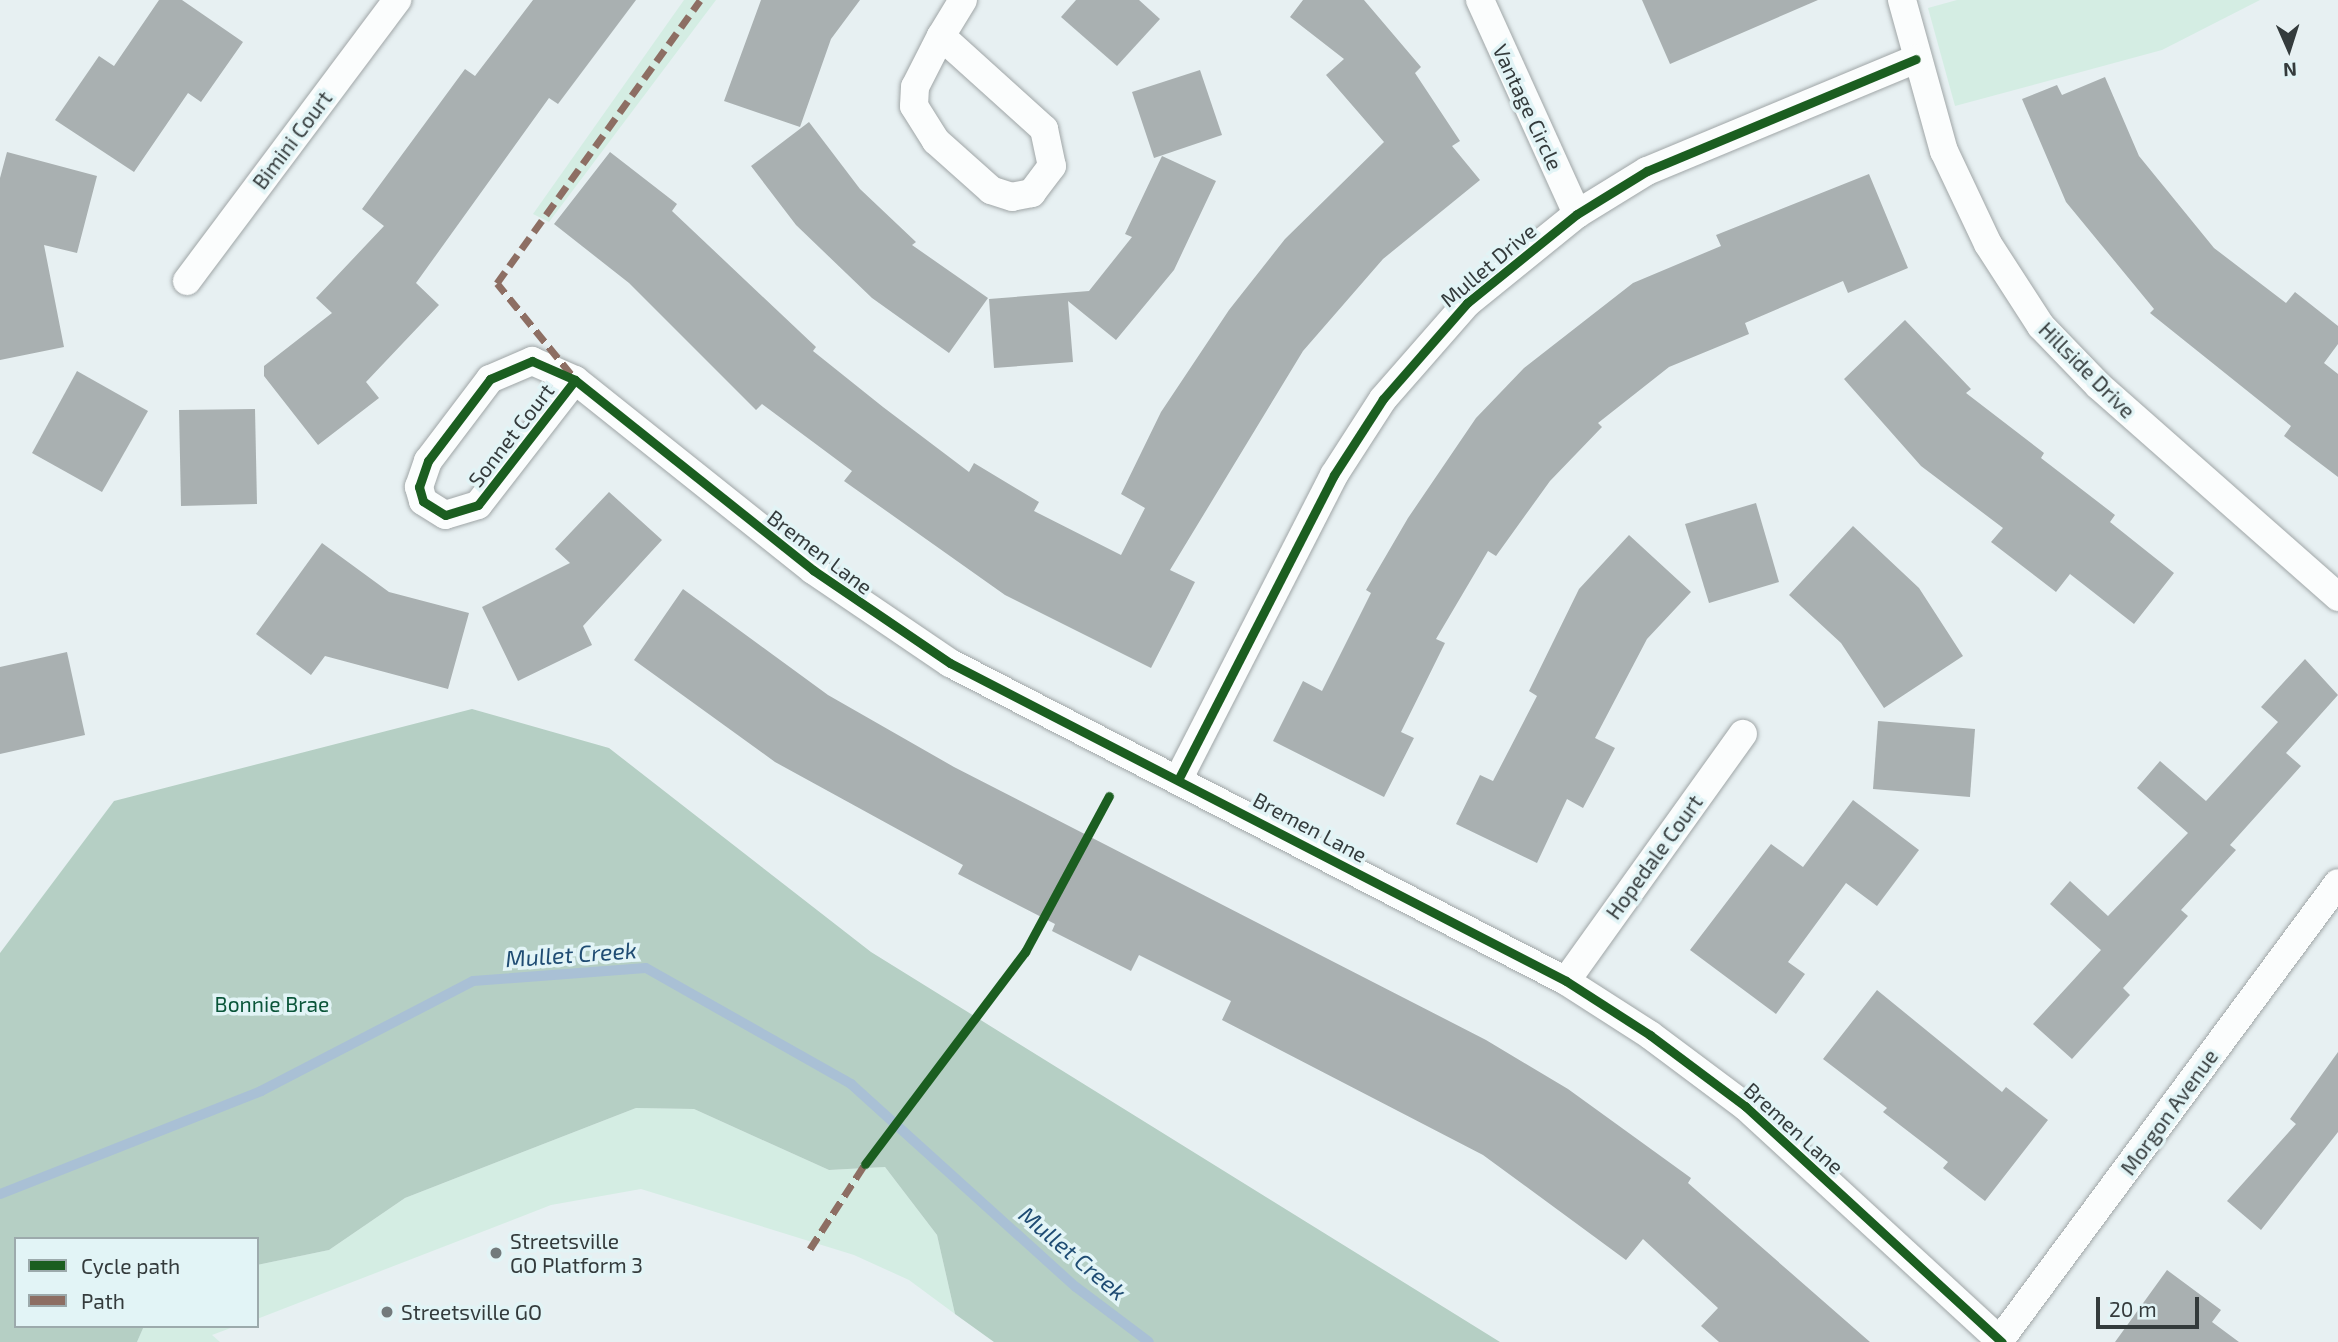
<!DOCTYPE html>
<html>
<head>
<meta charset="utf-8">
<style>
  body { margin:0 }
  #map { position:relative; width:2338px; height:1342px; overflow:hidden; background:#e7f0f2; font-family:"Exo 2",sans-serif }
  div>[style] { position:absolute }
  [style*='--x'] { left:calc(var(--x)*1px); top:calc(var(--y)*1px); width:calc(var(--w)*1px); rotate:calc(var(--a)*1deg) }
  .green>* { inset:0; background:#d4ede3 }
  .forest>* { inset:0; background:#b5cfc4 }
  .stream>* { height:10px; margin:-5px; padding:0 5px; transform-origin:5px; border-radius:5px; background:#a9c0d5 }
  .building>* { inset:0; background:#a9b0b1 }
  .roads { filter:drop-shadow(0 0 2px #a0a6a7) drop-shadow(0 0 2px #a0a6a7) }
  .minor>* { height:28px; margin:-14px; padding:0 14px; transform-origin:14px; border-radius:14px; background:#fbfdfd }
  .quiet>* { height:7px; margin-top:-3.5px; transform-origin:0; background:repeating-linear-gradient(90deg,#8d6e63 0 14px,transparent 0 21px) }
  .cycleway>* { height:9px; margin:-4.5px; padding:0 4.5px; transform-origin:4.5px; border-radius:4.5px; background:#1b5e20 }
  .dots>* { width:19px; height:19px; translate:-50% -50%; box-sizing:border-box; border:4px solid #e2f4f6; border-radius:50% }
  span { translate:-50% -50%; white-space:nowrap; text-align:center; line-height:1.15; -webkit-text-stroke:7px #e2f4f6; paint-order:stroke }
  .street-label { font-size:21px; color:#343b3c }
  .park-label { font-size:21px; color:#0a5539 }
  .poi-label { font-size:21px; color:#343b3c }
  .left { translate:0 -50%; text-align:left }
  .water-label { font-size:23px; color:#1f4c73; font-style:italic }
  .legend { position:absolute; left:14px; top:1237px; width:245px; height:91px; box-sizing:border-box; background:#e2f4f6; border:2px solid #9caaac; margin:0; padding:9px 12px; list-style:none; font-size:21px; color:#343b3c }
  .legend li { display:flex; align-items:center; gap:14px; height:35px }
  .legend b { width:35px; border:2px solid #9caaac }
  .north { position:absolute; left:2254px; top:14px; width:70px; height:70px; -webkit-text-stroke:5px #e2f4f6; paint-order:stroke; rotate:177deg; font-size:19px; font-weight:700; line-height:28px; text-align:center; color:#343b3c }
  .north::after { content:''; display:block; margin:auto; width:24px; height:32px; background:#343b3c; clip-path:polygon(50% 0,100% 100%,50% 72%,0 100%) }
  .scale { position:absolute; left:2096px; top:1297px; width:103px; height:32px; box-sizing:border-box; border:4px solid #343b3c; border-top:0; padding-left:9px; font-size:21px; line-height:24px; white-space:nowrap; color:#343b3c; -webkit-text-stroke:5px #e2f4f6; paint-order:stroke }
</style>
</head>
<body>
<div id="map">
  <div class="green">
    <div style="clip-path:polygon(684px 0,716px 0,549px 222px,533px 214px)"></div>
    <div style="clip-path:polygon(1957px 0,2260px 0,2162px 50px,1955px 106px,1928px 8px)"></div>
    <div style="clip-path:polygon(636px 1108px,694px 1109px,829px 1170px,885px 1167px,937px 1235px,955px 1314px,909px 1280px,854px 1255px,641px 1189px,551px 1205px,257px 1319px,257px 1265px,329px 1250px,405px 1198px)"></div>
    <div style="clip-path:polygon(144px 1326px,236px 1326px,212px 1335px,220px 1342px,137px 1342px)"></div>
  </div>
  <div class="forest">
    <div style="clip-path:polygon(472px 709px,609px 748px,871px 952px,1500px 1342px,994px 1342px,955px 1314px,937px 1235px,885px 1167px,829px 1170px,694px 1109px,636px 1108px,405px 1198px,329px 1250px,257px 1265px,257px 1239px,16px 1239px,16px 1326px,144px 1326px,137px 1342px,0 1342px,0 953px,114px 801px)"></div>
  </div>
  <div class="stream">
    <div style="--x:0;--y:1194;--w:281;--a:-21.5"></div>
    <div style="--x:261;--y:1091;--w:239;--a:-27.4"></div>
    <div style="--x:473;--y:981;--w:173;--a:-4.3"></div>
    <div style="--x:646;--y:968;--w:236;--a:29.5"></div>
    <div style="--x:851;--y:1084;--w:303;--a:42.1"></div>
    <div style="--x:1076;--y:1287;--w:91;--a:37"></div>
  </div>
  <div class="building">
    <div style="clip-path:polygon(159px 0,182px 0,243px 42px,201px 102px,188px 93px,134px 172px,55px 120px,99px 56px,114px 66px)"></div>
    <div style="clip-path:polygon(533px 0,636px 0,558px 104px,549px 98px,416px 283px,439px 305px,366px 382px,379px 398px,318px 445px,264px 376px,264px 366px,332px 313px,316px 298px,384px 226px,362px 209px,465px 69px,475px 76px)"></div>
    <div style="clip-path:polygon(761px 0,860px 0,831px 39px,800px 127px,724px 101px)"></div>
    <div style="clip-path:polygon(1076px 0,1139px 0,1160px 19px,1117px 66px,1061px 17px)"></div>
    <div style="clip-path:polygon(1303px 0,1364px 0,1421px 67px,1415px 73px,1460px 141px,1452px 146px,1480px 180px,1383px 259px,1303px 351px,1170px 570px,1195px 582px,1151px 668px,1005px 595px,844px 481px,852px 471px,762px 404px,756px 410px,629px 283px,554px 224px,610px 152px,677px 204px,672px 211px,816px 347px,813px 351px,883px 407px,969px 472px,974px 463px,1039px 502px,1034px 511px,1121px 555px,1145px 508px,1121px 494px,1161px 412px,1229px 310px,1285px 239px,1384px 142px,1326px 75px,1344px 59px,1290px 17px)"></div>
    <div style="clip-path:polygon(1642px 0,1818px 0,1670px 64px)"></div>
    <div style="clip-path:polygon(1200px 70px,1222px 135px,1154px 158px,1132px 92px)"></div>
    <div style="clip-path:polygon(2105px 77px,2139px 156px,2214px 248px,2286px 303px,2295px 292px,2338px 326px,2338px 344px,2324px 363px,2338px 374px,2338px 477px,2284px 436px,2291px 426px,2150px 313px,2154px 309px,2066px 202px,2022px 99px,2057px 85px,2062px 95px)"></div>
    <div style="clip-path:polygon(809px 122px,860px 189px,916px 242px,912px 245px,988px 298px,949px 353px,872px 298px,796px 225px,751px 166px)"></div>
    <div style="clip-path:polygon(7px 152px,97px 176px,77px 253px,44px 245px,64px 347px,0 360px,0 178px)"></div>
    <div style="clip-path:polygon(1162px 156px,1216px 181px,1174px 270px,1116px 340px,1068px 301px,1073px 362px,994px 368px,989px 299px,1089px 291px,1132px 237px,1125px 234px)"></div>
    <div style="clip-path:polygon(1869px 174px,1908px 268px,1848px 293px,1843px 281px,1745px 323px,1749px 334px,1669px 367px,1598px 423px,1602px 427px,1550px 481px,1496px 556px,1488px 551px,1436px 639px,1445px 643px,1401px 732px,1414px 738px,1384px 797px,1273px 741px,1303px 681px,1322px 691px,1371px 593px,1366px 590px,1408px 518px,1476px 418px,1524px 368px,1633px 283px,1721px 246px,1716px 235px)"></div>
    <div style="clip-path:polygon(1905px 320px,1971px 389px,1966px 393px,2044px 453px,2041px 458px,2115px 515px,2110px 522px,2174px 573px,2134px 624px,2070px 574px,2056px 592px,1991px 542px,2003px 528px,1921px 466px,1844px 379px)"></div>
    <div style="clip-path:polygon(77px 371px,148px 411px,102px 492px,32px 453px)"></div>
    <div style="clip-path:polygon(255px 409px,257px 504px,181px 506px,179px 410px)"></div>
    <div style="clip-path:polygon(609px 492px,662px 540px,583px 626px,592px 645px,518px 681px,482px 607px,570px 563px,555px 549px)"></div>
    <div style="clip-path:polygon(1756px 503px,1779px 582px,1709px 603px,1685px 524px)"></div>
    <div style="clip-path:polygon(1853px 526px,1919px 588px,1963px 656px,1884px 708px,1841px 643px,1789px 595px)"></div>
    <div style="clip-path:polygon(1629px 535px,1691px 592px,1647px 639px,1595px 738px,1615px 748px,1583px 808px,1567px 799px,1537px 863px,1456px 824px,1480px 775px,1493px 781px,1537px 696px,1529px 691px,1579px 589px)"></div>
    <div style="clip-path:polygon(322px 543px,389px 592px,469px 613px,448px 689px,325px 656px,311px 675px,256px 634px)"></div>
    <div style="clip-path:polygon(683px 589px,828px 695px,954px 767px,1486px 1040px,1568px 1089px,1691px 1178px,1688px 1183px,1870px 1342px,1719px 1342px,1701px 1326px,1718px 1308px,1643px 1239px,1626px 1260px,1483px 1155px,1222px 1020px,1231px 1001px,1139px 955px,1131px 971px,1052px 931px,1055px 924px,958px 874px,963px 865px,775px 762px,634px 660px)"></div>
    <div style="clip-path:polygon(67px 652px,85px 735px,0 754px,0 667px)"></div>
    <div style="clip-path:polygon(2305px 659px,2338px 695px,2286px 753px,2301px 766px,2230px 845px,2236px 850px,2181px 910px,2188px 916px,2123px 988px,2130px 995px,2072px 1059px,2033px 1024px,2101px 950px,2050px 904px,2070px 881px,2108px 916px,2188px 833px,2137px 788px,2160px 761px,2206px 801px,2278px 722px,2261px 707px)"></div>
    <div style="clip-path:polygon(1878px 721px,1975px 729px,1970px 797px,1873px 789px)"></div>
    <div style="clip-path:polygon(1853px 800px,1919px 850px,1877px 906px,1846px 883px,1788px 962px,1805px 974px,1776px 1014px,1690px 950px,1771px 844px,1803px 867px)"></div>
    <div style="clip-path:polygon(1877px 990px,2002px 1092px,2006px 1087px,2048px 1120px,1985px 1201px,1943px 1168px,1948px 1162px,1883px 1112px,1887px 1108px,1823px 1059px)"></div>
    <div style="clip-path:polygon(2338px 1052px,2338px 1132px,2261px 1230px,2227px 1201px,2296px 1124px,2290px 1119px)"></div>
    <div style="clip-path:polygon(2167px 1270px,2221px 1310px,2212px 1322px,2239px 1342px,2115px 1342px)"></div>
  </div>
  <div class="roads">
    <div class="minor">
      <div style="--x:1480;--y:0;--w:235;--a:65.6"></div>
      <div style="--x:1902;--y:0;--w:157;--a:74.5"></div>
      <div style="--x:1944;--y:151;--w:103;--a:64.7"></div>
      <div style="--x:1988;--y:244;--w:98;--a:57.1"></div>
      <div style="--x:2041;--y:326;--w:83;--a:46"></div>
      <div style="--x:2099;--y:386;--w:319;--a:41.4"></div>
      <div style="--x:941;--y:36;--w:139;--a:42.1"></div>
      <div style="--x:1044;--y:129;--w:38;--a:78"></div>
      <div style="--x:1052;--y:166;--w:34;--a:127"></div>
      <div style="--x:1032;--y:193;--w:20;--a:169"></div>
      <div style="--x:1012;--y:197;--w:22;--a:-162"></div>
      <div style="--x:991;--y:190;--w:74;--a:-138.3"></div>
      <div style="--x:936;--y:141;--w:41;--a:-122.2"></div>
      <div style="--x:914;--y:106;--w:19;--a:-87"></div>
      <div style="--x:915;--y:87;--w:57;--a:-63"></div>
      <div style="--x:941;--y:36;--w:42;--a:-58.6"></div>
      <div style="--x:187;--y:281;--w:351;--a:-53.2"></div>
      <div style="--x:575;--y:380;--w:158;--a:127.8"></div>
      <div style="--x:478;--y:505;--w:34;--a:163"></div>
      <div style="--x:445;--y:515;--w:26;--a:-148"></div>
      <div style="--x:423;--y:501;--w:15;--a:-106"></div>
      <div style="--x:419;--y:487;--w:28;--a:-71"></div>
      <div style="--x:428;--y:461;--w:103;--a:-52.9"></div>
      <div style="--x:490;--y:379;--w:46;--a:-23.2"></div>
      <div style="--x:532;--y:361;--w:47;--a:23.8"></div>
      <div style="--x:575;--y:380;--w:305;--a:38.6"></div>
      <div style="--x:813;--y:570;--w:166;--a:34.2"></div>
      <div style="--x:950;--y:663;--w:693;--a:27.3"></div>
      <div style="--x:1566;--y:981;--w:100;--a:32.7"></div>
      <div style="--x:1650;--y:1035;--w:119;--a:36.8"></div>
      <div style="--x:1745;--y:1106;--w:349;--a:42.6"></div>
      <div style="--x:1179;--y:778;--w:340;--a:-62.9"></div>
      <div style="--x:1334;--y:475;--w:90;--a:-57.2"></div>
      <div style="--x:1383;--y:399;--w:128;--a:-48.8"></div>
      <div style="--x:1467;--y:303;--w:141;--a:-39"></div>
      <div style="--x:1577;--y:214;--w:82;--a:-31.6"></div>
      <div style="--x:1647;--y:171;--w:291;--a:-22.6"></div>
      <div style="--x:1566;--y:981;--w:304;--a:-54.4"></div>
      <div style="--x:2000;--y:1340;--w:568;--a:-53.51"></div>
    </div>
  </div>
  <div class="quiet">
    <div style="--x:571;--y:374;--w:117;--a:-129.1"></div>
    <div style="--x:497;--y:283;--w:348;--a:-54.3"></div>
    <div style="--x:810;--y:1249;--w:101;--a:-57.1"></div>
  </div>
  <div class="cycleway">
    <div style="--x:575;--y:380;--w:158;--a:127.8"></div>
    <div style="--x:478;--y:505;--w:34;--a:163"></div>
    <div style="--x:445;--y:515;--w:26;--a:-148"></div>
    <div style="--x:423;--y:501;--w:15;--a:-106"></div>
    <div style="--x:419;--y:487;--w:28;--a:-71"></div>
    <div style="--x:428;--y:461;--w:103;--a:-52.9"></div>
    <div style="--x:490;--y:379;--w:46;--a:-23.2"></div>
    <div style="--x:532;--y:361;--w:47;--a:23.8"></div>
    <div style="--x:575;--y:380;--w:305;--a:38.6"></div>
    <div style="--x:813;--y:570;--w:166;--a:34.2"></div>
    <div style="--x:950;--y:663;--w:693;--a:27.3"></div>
    <div style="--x:1566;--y:981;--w:100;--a:32.7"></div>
    <div style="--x:1650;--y:1035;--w:119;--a:36.8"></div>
    <div style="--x:1745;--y:1106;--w:349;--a:42.6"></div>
    <div style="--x:1179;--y:778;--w:340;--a:-62.9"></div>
    <div style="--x:1334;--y:475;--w:90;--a:-57.2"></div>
    <div style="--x:1383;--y:399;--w:128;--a:-48.8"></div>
    <div style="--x:1467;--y:303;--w:141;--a:-39"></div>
    <div style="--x:1577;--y:214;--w:82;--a:-31.6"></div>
    <div style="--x:1647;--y:171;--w:291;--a:-22.6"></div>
    <div style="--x:865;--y:1164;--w:266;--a:-53"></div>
    <div style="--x:1025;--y:952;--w:177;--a:-61.7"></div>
  </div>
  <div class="dots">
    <div style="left:496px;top:1253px;background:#737a7c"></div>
    <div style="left:387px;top:1312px;background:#737a7c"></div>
  </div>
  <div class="street-label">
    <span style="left:1528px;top:107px;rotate:65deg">Vantage Circle</span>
    <span style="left:292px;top:140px;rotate:-53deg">Bimini Court</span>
    <span style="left:1488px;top:265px;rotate:-40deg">Mullet Drive</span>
    <span style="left:2087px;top:370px;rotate:45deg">Hillside Drive</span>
    <span style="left:511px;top:435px;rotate:-52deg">Sonnet Court</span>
    <span style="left:820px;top:552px;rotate:37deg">Bremen Lane</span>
    <span style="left:1310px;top:827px;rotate:28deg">Bremen Lane</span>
    <span style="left:1654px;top:857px;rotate:-54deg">Hopedale Court</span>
    <span style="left:2169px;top:1112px;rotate:-54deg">Morgon Avenue</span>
    <span style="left:1794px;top:1128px;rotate:42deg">Bremen Lane</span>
  </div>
  <div class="park-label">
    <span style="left:272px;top:1004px">Bonnie Brae</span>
  </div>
  <div class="poi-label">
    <span class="left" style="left:510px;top:1253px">Streetsville<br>GO Platform 3</span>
    <span class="left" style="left:401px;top:1312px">Streetsville GO</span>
  </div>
  <div class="water-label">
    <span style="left:571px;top:954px;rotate:-4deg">Mullet Creek</span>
    <span style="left:1073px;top:1253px;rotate:40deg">Mullet Creek</span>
  </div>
  <ul class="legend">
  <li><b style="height:9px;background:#1b5e20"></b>Cycle path</li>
  <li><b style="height:9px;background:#8d6e63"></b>Path</li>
  </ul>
  <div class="north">N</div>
  <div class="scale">20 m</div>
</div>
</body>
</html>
